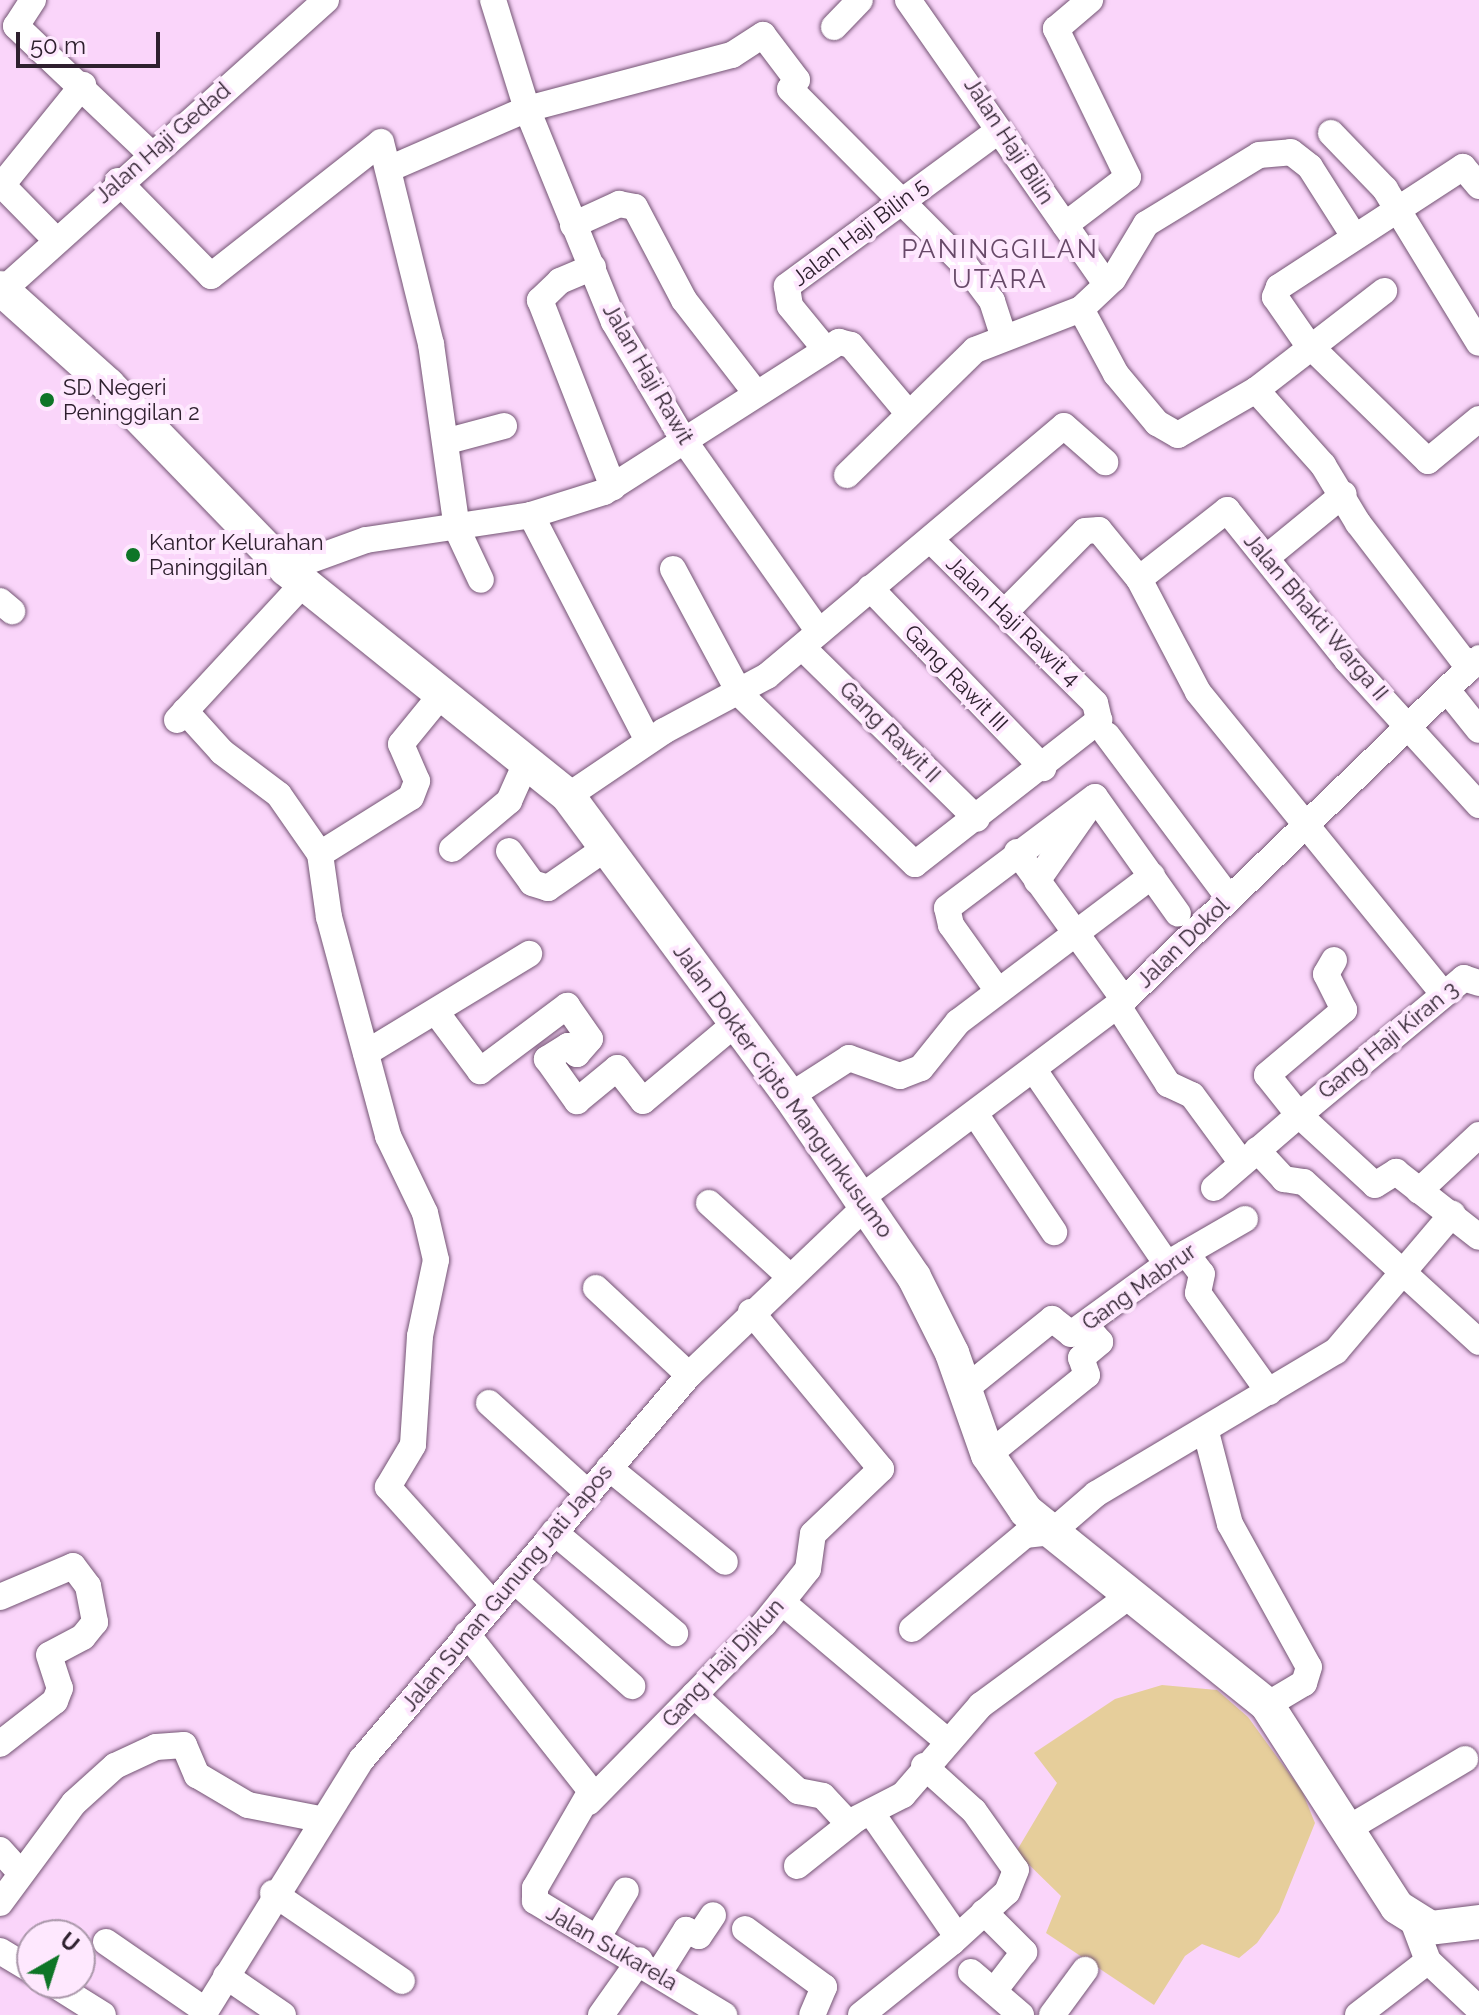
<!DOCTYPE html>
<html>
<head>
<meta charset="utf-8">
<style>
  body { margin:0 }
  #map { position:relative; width:1479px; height:2015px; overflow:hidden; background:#fad5fa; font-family:Raleway,sans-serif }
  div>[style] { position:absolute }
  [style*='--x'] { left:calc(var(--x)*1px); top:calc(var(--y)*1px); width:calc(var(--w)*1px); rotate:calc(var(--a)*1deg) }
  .green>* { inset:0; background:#e6ce9b }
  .roads { filter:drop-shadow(0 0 2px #735473) drop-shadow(0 0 2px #735473) }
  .minor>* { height:26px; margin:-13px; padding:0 13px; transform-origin:13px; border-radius:13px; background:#fff }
  .major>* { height:34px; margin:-17px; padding:0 17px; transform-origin:17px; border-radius:17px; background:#fff }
  .dots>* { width:22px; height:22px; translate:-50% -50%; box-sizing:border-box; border:4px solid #fee8fe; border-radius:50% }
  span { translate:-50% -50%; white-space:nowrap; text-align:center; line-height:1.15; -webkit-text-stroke:8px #fee8fe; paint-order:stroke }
  .street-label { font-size:22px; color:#2e202e }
  .poi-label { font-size:22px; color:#2e202e }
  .left { translate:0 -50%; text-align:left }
  .quarter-label { font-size:26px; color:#674968; letter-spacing:2px }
  .north { position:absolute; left:16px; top:1919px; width:80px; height:80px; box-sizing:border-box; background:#fee8fe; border:2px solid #ab98ab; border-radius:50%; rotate:39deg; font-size:22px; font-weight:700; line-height:32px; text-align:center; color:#2e202e }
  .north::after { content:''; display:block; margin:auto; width:28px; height:36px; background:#0e7527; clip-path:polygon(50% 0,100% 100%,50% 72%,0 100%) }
  .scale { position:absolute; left:16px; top:32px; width:144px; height:36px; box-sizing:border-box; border:4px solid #2e202e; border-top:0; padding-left:10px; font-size:24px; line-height:28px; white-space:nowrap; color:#2e202e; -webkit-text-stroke:6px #fee8fe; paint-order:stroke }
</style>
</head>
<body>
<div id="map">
  <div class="green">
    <div style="clip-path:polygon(1162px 1685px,1217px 1690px,1248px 1717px,1302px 1791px,1315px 1823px,1279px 1912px,1257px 1943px,1239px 1958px,1202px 1944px,1185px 1956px,1154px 2005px,1046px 1933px,1061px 1896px,1016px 1852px,1057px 1783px,1034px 1753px,1115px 1699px)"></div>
  </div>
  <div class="roads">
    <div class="minor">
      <div style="--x:33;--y:0;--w:31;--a:123"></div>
      <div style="--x:16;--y:26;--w:183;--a:43.5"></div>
      <div style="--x:493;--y:0;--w:114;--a:72.7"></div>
      <div style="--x:527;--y:109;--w:230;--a:67.8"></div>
      <div style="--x:614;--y:322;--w:136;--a:59.5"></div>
      <div style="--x:683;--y:439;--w:236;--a:54.8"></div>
      <div style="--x:908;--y:0;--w:346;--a:55.1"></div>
      <div style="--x:834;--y:27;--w:37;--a:-46"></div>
      <div style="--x:1331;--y:133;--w:78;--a:46"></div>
      <div style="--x:1385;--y:189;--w:180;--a:58.6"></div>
      <div style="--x:389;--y:169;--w:150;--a:-23.5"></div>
      <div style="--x:527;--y:109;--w:212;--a:-14.8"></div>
      <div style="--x:732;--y:55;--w:37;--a:-33"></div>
      <div style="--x:763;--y:35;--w:56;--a:52.9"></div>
      <div style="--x:797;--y:80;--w:11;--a:128"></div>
      <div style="--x:790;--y:89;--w:248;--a:45.2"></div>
      <div style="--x:965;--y:265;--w:45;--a:53.1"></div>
      <div style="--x:992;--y:301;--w:38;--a:72"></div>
      <div style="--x:118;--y:181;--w:133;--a:45.6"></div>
      <div style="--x:211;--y:276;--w:216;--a:-38.2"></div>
      <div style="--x:381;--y:142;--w:208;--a:76.1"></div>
      <div style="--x:431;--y:344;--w:187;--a:82"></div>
      <div style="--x:457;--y:529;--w:56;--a:64.8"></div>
      <div style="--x:1479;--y:186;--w:25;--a:-130"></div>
      <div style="--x:1463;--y:167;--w:220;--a:146.9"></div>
      <div style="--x:1279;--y:287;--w:11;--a:112"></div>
      <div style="--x:1275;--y:297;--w:56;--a:55.2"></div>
      <div style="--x:1307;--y:343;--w:169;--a:44.3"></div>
      <div style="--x:1428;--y:461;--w:66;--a:-39.5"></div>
      <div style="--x:573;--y:225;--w:51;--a:-24.5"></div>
      <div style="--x:619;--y:204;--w:16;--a:11"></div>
      <div style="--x:635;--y:207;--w:105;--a:62.2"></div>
      <div style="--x:684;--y:300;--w:118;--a:52.3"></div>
      <div style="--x:1065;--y:225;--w:79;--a:-37.3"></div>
      <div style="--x:1128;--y:177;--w:165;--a:-115.9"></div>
      <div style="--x:1056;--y:29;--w:45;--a:-40.5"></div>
      <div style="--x:54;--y:238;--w:74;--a:-134.5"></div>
      <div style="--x:2;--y:185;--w:129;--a:-51"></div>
      <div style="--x:593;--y:267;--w:36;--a:157"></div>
      <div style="--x:560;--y:281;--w:28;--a:136"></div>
      <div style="--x:540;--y:300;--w:201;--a:68.7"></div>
      <div style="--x:3;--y:290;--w:434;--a:-41.9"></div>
      <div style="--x:1081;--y:309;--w:74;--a:61.7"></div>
      <div style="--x:1116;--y:374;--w:64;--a:50.1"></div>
      <div style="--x:1157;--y:423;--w:24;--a:30"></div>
      <div style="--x:1178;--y:435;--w:90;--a:-30"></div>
      <div style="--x:1256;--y:390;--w:162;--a:-37.7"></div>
      <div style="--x:826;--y:350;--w:57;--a:-129.3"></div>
      <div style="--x:790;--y:306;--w:20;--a:-99"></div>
      <div style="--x:787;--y:286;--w:262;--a:-36.3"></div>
      <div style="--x:1256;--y:390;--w:101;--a:48.2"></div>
      <div style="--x:1323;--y:465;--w:68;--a:58.9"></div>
      <div style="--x:1358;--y:523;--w:183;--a:52.6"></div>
      <div style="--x:448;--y:441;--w:58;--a:-15"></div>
      <div style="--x:847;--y:475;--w:179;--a:-44.3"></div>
      <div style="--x:975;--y:350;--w:114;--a:-21.1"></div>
      <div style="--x:1081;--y:309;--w:44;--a:-43.2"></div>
      <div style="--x:1113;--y:279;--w:64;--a:-59"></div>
      <div style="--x:1146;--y:224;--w:132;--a:-31.4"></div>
      <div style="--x:1259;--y:155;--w:32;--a:-5"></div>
      <div style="--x:1291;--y:152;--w:24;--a:38"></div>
      <div style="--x:1310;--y:167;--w:82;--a:57.5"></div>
      <div style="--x:531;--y:515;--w:254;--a:62.6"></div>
      <div style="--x:1267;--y:557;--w:99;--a:-39.3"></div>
      <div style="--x:286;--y:569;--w:85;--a:-19.9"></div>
      <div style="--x:366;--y:540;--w:167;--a:-8.6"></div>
      <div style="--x:531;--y:515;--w:77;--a:-17.5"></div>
      <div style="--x:604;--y:492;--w:279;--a:-32.6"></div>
      <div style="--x:839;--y:342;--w:12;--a:14"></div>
      <div style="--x:851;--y:345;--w:89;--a:50"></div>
      <div style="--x:673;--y:569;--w:142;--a:61.8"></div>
      <div style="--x:740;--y:694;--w:244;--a:44.2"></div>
      <div style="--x:915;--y:864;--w:234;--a:-38"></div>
      <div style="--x:1099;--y:720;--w:17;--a:-103"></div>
      <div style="--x:1095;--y:703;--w:231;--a:-135.2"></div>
      <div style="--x:1139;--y:579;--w:112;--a:-38.1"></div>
      <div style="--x:1227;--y:510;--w:192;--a:51.3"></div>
      <div style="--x:1347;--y:660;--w:196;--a:47.7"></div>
      <div style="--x:870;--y:588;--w:250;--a:46.1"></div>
      <div style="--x:0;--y:601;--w:16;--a:40"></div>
      <div style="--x:1006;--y:611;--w:112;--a:-45.4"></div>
      <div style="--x:1085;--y:531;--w:14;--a:-4"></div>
      <div style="--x:1099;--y:530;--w:63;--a:50.8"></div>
      <div style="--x:1139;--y:579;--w:127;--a:62.4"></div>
      <div style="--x:1198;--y:692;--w:389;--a:50.9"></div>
      <div style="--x:802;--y:647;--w:245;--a:44.5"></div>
      <div style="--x:1447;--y:690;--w:51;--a:51.3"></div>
      <div style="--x:185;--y:711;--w:55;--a:47.9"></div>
      <div style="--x:222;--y:752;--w:71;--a:37"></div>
      <div style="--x:279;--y:795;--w:72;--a:55.2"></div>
      <div style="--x:320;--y:854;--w:64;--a:81.9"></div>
      <div style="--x:329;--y:917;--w:227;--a:74.9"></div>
      <div style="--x:388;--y:1136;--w:85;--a:64.3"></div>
      <div style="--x:425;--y:1213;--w:48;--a:76.8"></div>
      <div style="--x:436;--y:1260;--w:78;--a:101.9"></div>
      <div style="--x:420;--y:1336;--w:109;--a:93.7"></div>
      <div style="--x:413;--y:1445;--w:49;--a:120.8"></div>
      <div style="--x:388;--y:1487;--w:157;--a:48.1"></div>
      <div style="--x:177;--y:720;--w:185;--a:-47.2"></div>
      <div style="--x:1107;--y:735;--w:204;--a:53.2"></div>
      <div style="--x:568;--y:796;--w:116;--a:-34.1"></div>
      <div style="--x:664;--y:731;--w:117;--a:-28.1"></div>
      <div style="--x:767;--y:676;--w:388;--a:-40.1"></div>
      <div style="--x:1064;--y:426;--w:55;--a:41.3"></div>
      <div style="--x:1095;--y:797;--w:143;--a:54.6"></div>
      <div style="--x:452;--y:849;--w:75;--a:-40.1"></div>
      <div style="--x:509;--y:801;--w:42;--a:-65.9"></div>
      <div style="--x:509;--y:851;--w:39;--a:54"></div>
      <div style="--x:532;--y:883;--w:17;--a:17"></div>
      <div style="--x:548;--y:888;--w:70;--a:-34.6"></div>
      <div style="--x:1017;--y:852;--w:183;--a:54.1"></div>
      <div style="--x:320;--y:854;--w:107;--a:-32.1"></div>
      <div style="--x:411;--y:797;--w:17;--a:-69"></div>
      <div style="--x:417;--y:781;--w:40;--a:-113.4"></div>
      <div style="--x:401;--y:744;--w:63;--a:-50.8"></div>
      <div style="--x:1037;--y:881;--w:90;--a:-54.9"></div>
      <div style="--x:1479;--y:983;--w:16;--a:-162"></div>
      <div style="--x:1464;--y:978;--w:214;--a:140.3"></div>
      <div style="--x:1299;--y:1115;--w:103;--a:42.6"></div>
      <div style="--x:1375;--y:1185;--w:25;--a:-32"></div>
      <div style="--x:1396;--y:1172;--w:105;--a:38.1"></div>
      <div style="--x:998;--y:991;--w:81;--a:-125.5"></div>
      <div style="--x:951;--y:925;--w:17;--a:-103"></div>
      <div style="--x:947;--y:908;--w:185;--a:-36.9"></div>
      <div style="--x:1118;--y:1006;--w:93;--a:57.3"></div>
      <div style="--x:1168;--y:1084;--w:26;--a:25"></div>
      <div style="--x:1192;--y:1095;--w:84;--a:53.7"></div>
      <div style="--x:436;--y:1012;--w:74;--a:53.3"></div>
      <div style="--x:480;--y:1071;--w:109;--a:-36.8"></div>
      <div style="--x:567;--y:1006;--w:40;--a:55.1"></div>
      <div style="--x:590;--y:1039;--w:20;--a:131"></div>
      <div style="--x:577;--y:1054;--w:12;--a:-138"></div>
      <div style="--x:568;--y:1046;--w:25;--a:148"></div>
      <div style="--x:547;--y:1059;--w:52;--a:54.5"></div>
      <div style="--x:577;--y:1101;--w:52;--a:-39.5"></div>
      <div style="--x:617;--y:1068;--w:42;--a:51.8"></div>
      <div style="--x:643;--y:1101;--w:121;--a:-40"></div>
      <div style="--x:366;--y:1053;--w:191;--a:-31.3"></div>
      <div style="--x:1034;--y:1070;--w:235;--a:55.6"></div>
      <div style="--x:790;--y:1096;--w:70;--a:-32.8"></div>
      <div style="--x:849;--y:1058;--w:54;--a:19.4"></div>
      <div style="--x:900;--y:1076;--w:22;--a:-21"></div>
      <div style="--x:921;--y:1068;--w:59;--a:-51.2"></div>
      <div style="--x:958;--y:1022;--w:243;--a:-37"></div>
      <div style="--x:976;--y:1115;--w:141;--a:56.3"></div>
      <div style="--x:1257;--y:1150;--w:40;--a:47"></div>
      <div style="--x:1284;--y:1179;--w:20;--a:9"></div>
      <div style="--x:1304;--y:1182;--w:237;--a:42.4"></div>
      <div style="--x:1214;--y:1188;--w:112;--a:-40.7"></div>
      <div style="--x:1299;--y:1115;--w:51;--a:-128.7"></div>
      <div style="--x:1267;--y:1075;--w:101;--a:-40.2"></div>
      <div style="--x:1344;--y:1010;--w:40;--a:-116.6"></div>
      <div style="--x:1326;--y:974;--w:16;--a:-60"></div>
      <div style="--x:1419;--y:1191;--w:82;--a:-43"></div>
      <div style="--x:862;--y:1197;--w:328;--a:-36.9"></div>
      <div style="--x:1124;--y:1000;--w:493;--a:-43.9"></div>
      <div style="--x:709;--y:1203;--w:107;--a:42.3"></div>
      <div style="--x:1186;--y:1253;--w:26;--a:53"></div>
      <div style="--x:1202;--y:1274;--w:19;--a:102"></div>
      <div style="--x:1198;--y:1293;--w:122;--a:54.4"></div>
      <div style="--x:596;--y:1288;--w:127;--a:43.1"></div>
      <div style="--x:965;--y:1389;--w:112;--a:-38.8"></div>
      <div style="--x:1052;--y:1319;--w:24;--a:38"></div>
      <div style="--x:1071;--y:1334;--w:119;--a:-36.1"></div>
      <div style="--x:1167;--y:1264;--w:90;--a:-30"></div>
      <div style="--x:489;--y:1403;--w:134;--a:42.3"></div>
      <div style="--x:1206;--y:1432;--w:95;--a:75.4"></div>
      <div style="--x:1230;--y:1524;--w:163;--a:61.1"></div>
      <div style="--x:1309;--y:1667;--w:17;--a:107"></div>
      <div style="--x:1304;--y:1683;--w:43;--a:149.3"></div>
      <div style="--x:988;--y:1455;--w:127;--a:-38.9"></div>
      <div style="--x:1087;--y:1375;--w:18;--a:-109"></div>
      <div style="--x:1081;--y:1358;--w:25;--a:-40"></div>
      <div style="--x:1100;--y:1342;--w:23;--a:-131"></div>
      <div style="--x:609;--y:1468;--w:149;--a:39"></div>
      <div style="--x:554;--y:1532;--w:158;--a:39.9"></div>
      <div style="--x:514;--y:1580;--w:159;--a:41.9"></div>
      <div style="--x:0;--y:1597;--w:79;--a:-23"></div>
      <div style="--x:73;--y:1566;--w:25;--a:53"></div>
      <div style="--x:88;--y:1586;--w:37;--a:79"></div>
      <div style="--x:95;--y:1622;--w:19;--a:129"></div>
      <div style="--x:83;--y:1637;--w:38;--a:152"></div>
      <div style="--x:49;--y:1655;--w:35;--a:72"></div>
      <div style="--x:60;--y:1688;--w:14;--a:111"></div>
      <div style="--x:55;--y:1701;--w:70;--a:142"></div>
      <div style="--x:782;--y:1602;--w:214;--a:40.1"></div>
      <div style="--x:912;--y:1629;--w:147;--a:-39.8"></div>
      <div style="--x:1025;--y:1535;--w:27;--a:-6"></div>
      <div style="--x:1052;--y:1532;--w:58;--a:-40.8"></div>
      <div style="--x:1096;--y:1494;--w:279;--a:-30.8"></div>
      <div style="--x:1336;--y:1351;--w:180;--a:-49.7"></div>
      <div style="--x:467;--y:1634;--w:200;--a:51.7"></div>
      <div style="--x:591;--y:1791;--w:112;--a:120"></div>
      <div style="--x:535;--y:1888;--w:13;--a:90"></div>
      <div style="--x:535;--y:1901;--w:221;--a:31.1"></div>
      <div style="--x:694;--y:1695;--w:142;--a:42.7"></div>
      <div style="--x:798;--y:1791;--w:25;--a:11"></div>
      <div style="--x:823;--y:1796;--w:38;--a:47"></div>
      <div style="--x:924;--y:1766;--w:67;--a:42"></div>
      <div style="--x:974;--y:1811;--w:72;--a:54.6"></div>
      <div style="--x:1016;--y:1870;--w:24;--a:112"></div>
      <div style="--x:1007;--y:1892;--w:74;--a:137.7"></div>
      <div style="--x:589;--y:1802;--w:250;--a:-45.5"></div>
      <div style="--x:764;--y:1624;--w:70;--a:-51.3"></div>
      <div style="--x:808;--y:1569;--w:35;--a:-82"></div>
      <div style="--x:813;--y:1534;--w:94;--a:-43.7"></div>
      <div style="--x:881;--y:1469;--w:204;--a:-129.6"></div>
      <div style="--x:1349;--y:1828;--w:135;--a:-30.7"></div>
      <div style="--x:0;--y:1850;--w:28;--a:48"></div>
      <div style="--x:797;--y:1866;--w:75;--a:-38.5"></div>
      <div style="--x:856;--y:1819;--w:53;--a:-27.1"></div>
      <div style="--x:903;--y:1795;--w:119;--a:-49.1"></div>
      <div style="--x:981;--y:1705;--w:187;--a:-36.3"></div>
      <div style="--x:273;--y:1893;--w:156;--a:34.3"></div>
      <div style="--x:0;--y:1903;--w:124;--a:-53.5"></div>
      <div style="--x:74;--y:1803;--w:55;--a:-42.1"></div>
      <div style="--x:115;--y:1766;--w:45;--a:-24.9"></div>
      <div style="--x:156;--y:1747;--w:28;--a:-4"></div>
      <div style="--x:184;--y:1745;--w:33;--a:67"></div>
      <div style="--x:197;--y:1775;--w:59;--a:30.5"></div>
      <div style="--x:248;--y:1805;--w:73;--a:11"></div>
      <div style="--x:984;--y:1912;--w:57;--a:45"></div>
      <div style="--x:1024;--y:1952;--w:49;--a:127.6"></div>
      <div style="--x:1413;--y:1921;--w:43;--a:69.4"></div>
      <div style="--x:1428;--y:1961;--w:70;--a:43.3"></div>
      <div style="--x:745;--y:1929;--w:98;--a:36.3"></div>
      <div style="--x:824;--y:1987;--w:30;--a:113"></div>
      <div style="--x:599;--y:1935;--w:52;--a:-59"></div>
      <div style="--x:106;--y:1942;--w:121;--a:34.6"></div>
      <div style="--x:0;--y:1951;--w:37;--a:31"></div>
      <div style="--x:971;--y:1972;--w:66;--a:40.7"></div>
      <div style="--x:659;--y:1973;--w:51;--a:-57.9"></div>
      <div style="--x:686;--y:1930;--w:14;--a:25"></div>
      <div style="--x:699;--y:1936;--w:25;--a:-56"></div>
      <div style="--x:226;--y:1976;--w:69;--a:34.4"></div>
      <div style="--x:52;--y:1983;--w:60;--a:32.1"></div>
      <div style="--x:203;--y:2015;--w:301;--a:-58.2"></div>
      <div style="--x:362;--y:1759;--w:504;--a:-49.58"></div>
      <div style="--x:689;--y:1375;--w:246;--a:-43.7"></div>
      <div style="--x:601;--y:2015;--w:67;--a:-54.7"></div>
      <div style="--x:861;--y:2015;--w:117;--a:-38.7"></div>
      <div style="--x:952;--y:1942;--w:10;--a:-79"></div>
      <div style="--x:954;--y:1932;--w:146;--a:-124.7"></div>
      <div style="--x:1052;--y:2015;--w:56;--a:-53.7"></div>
      <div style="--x:1358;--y:2015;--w:88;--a:-37.6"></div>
    </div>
    <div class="major">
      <div style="--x:0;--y:288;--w:145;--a:41.9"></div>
      <div style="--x:108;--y:385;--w:256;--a:45.9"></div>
      <div style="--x:286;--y:569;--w:362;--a:38.8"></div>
      <div style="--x:568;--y:796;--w:373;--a:53.5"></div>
      <div style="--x:790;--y:1096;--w:219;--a:55.6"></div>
      <div style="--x:914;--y:1277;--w:85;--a:63.4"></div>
      <div style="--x:952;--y:1353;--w:108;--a:70.6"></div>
      <div style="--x:988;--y:1455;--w:68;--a:55.8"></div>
      <div style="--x:1026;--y:1511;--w:309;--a:38.8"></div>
      <div style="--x:1267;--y:1705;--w:240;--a:57.2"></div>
      <div style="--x:1397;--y:1907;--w:39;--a:32"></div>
      <div style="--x:1430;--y:1928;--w:49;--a:-7"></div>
    </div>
  </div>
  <div class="dots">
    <div style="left:47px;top:400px;background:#0e7527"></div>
    <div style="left:133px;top:555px;background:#0e7527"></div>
  </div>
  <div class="street-label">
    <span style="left:1009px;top:141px;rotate:57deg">Jalan Haji Bilin</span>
    <span style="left:163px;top:143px;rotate:-41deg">Jalan Haji Gedad</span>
    <span style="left:860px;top:232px;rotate:-37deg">Jalan Haji Bilin 5</span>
    <span style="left:648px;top:374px;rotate:60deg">Jalan Haji Rawit</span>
    <span style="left:1316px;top:617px;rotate:50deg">Jalan Bhakti Warga II</span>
    <span style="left:1013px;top:621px;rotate:44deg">Jalan Haji Rawit 4</span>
    <span style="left:956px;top:678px;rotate:46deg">Gang Rawit III</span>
    <span style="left:890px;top:732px;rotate:45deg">Gang Rawit II</span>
    <span style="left:1183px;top:943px;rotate:-44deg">Jalan Dokol</span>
    <span style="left:1388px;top:1040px;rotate:-39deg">Gang Haji Kiran 3</span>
    <span style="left:783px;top:1091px;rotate:54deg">Jalan Dokter Cipto Mangunkusumo</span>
    <span style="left:1139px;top:1287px;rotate:-35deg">Gang Mabrur</span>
    <span style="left:507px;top:1588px;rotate:-50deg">Jalan Sunan Gunung Jati Japos</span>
    <span style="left:723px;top:1663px;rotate:-47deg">Gang Haji Djikun</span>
    <span style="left:612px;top:1948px;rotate:30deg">Jalan Sukarela</span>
  </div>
  <div class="poi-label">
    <span class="left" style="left:63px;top:400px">SD Negeri<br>Peninggilan 2</span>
    <span class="left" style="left:149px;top:555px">Kantor Kelurahan<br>Paninggilan</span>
  </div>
  <div class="quarter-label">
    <span style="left:1000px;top:265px">PANINGGILAN<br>UTARA</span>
  </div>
  <div class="north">U</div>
  <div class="scale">50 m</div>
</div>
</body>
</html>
